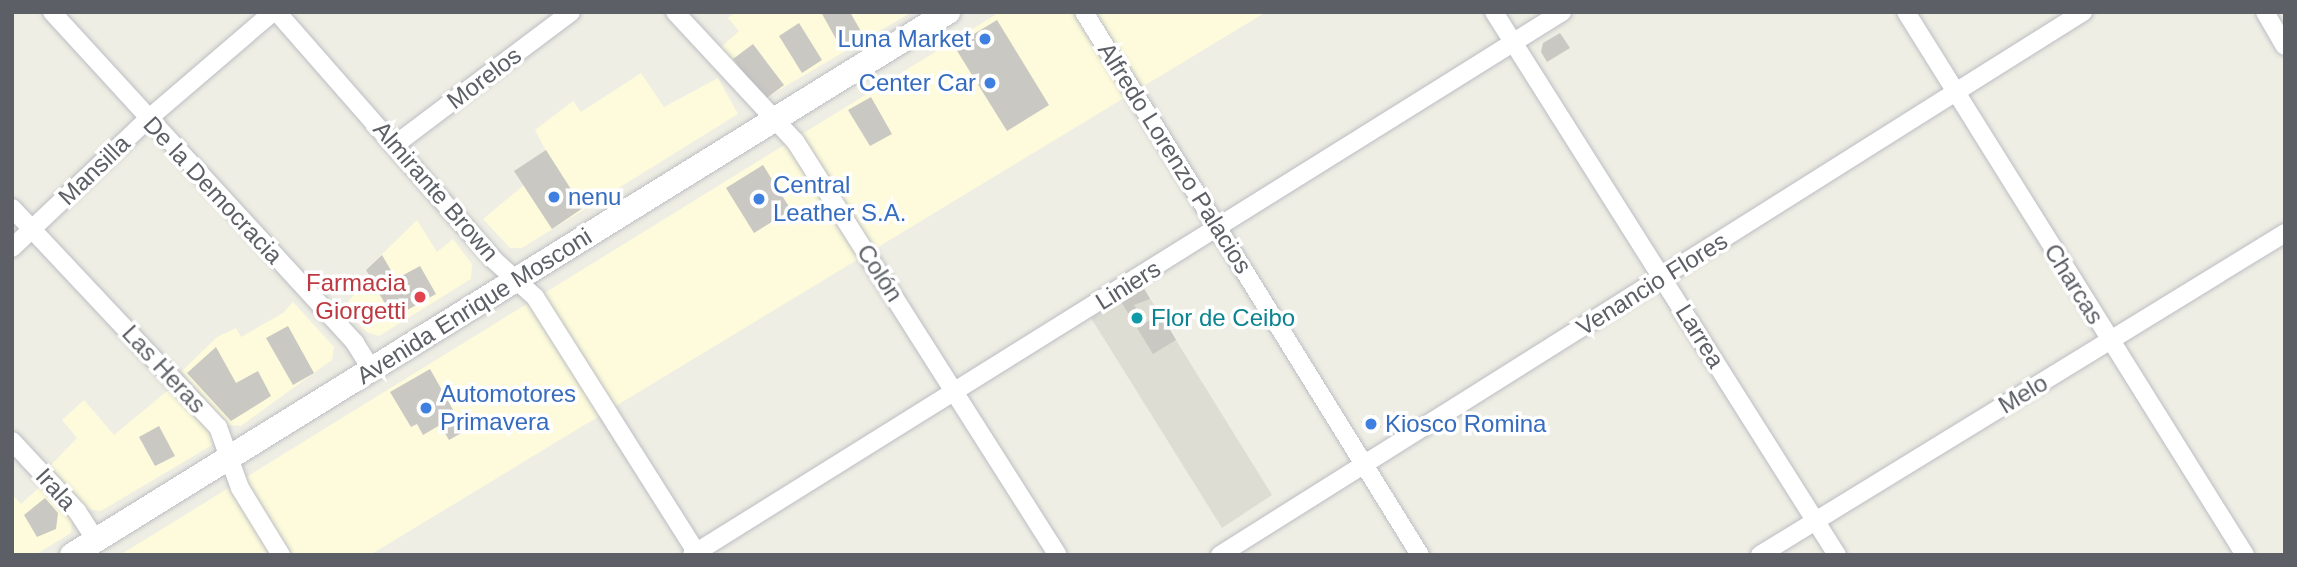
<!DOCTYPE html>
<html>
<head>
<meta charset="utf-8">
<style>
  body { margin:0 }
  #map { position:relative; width:2297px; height:567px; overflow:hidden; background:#eeeee4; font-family:Helvetica,sans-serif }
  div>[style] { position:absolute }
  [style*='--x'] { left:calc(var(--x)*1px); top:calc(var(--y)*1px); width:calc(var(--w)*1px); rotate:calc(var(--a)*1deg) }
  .commercial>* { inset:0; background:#fdfbdb }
  .education>* { inset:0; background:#deddd3 }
  .building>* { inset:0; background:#cac8c2 }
  .roads { filter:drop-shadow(0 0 2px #bcbdc3) drop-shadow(0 0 2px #bcbdc3) }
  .street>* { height:18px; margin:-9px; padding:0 9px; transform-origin:9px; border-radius:9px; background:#fff }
  .secondary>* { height:24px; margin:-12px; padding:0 12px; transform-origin:12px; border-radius:12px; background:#fff }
  .dots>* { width:19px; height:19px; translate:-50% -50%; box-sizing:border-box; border:4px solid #fff; border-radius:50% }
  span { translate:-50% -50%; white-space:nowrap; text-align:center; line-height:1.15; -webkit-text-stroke:7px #fff; paint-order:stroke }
  .shop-label { font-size:24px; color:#366cbe }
  .right { translate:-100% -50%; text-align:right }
  .left { translate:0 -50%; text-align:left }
  .street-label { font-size:24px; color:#5c5f65 }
  .health-label { font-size:24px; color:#be3a42 }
  .culture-label { font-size:24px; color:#0d838f }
  .frame { position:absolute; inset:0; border:14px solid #5c5f65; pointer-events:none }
</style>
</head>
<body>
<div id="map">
  <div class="commercial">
    <div style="clip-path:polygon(735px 12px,912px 12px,767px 97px,718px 50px,739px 31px,728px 18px)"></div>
    <div style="clip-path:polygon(1000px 12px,1266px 12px,370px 555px,120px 555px)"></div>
    <div style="clip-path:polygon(641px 73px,664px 107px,718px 78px,738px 114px,522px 248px,510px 248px,483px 219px,524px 185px,546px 151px,535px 130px,573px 101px,581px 112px)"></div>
    <div style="clip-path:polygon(417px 220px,437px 252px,453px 239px,472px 264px,471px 279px,379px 336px,367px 332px,343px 308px,369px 276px,366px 270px)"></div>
    <div style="clip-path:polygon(293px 302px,334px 347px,332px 360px,241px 426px,226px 425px,182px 371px,217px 337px,236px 328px,241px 337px,283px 313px)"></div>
    <div style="clip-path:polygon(172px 387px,213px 434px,212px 445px,101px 511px,85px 509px,50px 466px,77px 438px,62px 420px,84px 400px,114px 435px)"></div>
    <div style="clip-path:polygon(43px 484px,72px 520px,71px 533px,35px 555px,12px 555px,12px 494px,21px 504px)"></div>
  </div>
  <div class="education">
    <div style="clip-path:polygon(1143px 287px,1272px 495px,1222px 528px,1091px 318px)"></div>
  </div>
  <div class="building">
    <div style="clip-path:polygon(821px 12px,850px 12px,863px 35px,841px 48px)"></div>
    <div style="clip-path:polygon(997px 20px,1049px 105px,1007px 131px,954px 46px)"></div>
    <div style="clip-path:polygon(799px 23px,822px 60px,802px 73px,779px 36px)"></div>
    <div style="clip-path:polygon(1560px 33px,1570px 48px,1547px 62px,1541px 52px,1543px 43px)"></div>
    <div style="clip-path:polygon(753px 44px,784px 85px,764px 100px,733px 59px)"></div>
    <div style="clip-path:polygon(871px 97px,892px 134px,870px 146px,848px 110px)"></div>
    <div style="clip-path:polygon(546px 150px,583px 208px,552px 229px,514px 171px)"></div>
    <div style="clip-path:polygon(763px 165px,791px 210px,754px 233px,726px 188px)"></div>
    <div style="clip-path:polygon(382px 255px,396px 279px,420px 266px,436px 294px,393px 318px,366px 270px)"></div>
    <div style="clip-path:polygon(1143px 287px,1150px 299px,1134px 305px,1145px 323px,1161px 314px,1176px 340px,1153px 354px,1120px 300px)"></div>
    <div style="clip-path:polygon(288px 326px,314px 373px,293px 385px,266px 338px)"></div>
    <div style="clip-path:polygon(216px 347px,236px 383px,258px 371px,271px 396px,231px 421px,187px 373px)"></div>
    <div style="clip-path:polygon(430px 369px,465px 431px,449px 440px,440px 425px,423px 435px,417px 424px,411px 427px,390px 392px)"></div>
    <div style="clip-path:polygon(1373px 414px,1381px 427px,1372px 433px,1361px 422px)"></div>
    <div style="clip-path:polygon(159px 426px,175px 456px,155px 466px,139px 437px)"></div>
    <div style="clip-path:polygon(45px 498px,58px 513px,56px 529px,37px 537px,24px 515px)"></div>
  </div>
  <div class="roads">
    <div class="street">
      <div style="--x:52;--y:12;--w:449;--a:47.5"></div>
      <div style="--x:355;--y:343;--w:31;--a:58"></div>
      <div style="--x:277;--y:12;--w:330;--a:48.8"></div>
      <div style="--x:494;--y:260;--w:55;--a:42.1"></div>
      <div style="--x:535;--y:297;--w:305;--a:57.7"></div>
      <div style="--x:675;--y:12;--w:176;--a:47.1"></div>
      <div style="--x:795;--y:141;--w:490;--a:57.6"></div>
      <div style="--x:1084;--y:12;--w:639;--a:58.25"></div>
      <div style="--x:1494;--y:12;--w:642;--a:57.72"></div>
      <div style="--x:1906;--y:12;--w:640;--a:58.02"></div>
      <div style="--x:2265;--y:12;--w:39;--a:60"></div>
      <div style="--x:396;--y:144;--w:219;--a:-37"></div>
      <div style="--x:12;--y:208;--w:301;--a:46.8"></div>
      <div style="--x:218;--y:427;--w:65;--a:70.2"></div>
      <div style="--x:240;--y:488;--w:79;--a:58.5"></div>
      <div style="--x:12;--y:248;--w:187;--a:-43.5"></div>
      <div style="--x:148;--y:119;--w:165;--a:-40.6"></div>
      <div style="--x:12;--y:441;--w:96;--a:47.1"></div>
      <div style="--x:77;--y:511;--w:35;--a:57"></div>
      <div style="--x:692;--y:555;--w:1026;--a:-31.97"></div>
      <div style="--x:1220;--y:555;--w:1020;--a:-32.18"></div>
      <div style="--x:1760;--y:555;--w:616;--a:-31.52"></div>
    </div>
    <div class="secondary">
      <div style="--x:72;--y:555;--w:1031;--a:-31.79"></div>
    </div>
  </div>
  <div class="dots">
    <div style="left:985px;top:39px;background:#3f7fe0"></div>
    <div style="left:990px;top:83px;background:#3f7fe0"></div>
    <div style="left:554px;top:197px;background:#3f7fe0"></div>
    <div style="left:759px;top:199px;background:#3f7fe0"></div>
    <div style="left:420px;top:297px;background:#e0444e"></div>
    <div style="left:1137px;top:318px;background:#0f9aa8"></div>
    <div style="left:426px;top:408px;background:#3f7fe0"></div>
    <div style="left:1371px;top:424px;background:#3f7fe0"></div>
  </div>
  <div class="shop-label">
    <span class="right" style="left:971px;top:39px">Luna Market</span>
    <span class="right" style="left:976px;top:83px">Center Car</span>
    <span class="left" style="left:773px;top:199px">Central<br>Leather S.A.</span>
    <span class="left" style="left:568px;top:197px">nenu</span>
    <span class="left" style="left:440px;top:408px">Automotores<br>Primavera</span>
    <span class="left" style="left:1385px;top:424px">Kiosco Romina</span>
  </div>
  <div class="street-label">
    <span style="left:484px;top:78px;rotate:-37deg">Morelos</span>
    <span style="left:1175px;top:158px;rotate:58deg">Alfredo Lorenzo Palacios</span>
    <span style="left:94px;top:170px;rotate:-44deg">Mansilla</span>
    <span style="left:213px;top:190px;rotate:47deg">De la Democracia</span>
    <span style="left:436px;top:191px;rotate:49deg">Almirante Brown</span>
    <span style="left:880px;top:273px;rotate:57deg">Colón</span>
    <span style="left:1652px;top:284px;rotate:-32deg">Venancio Flores</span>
    <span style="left:2074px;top:284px;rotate:58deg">Charcas</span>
    <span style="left:1128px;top:285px;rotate:-32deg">Liniers</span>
    <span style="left:474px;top:306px;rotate:-32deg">Avenida Enrique Mosconi</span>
    <span style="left:1700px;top:336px;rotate:58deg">Larrea</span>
    <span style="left:164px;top:369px;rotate:47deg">Las Heras</span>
    <span style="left:2023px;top:394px;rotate:-31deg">Melo</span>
    <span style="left:56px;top:489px;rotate:48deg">Irala</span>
  </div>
  <div class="health-label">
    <span class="right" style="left:406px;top:297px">Farmacia<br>Giorgetti</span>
  </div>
  <div class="culture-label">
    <span class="left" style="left:1151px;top:318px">Flor de Ceibo</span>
  </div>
  <div class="frame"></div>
</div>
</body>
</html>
